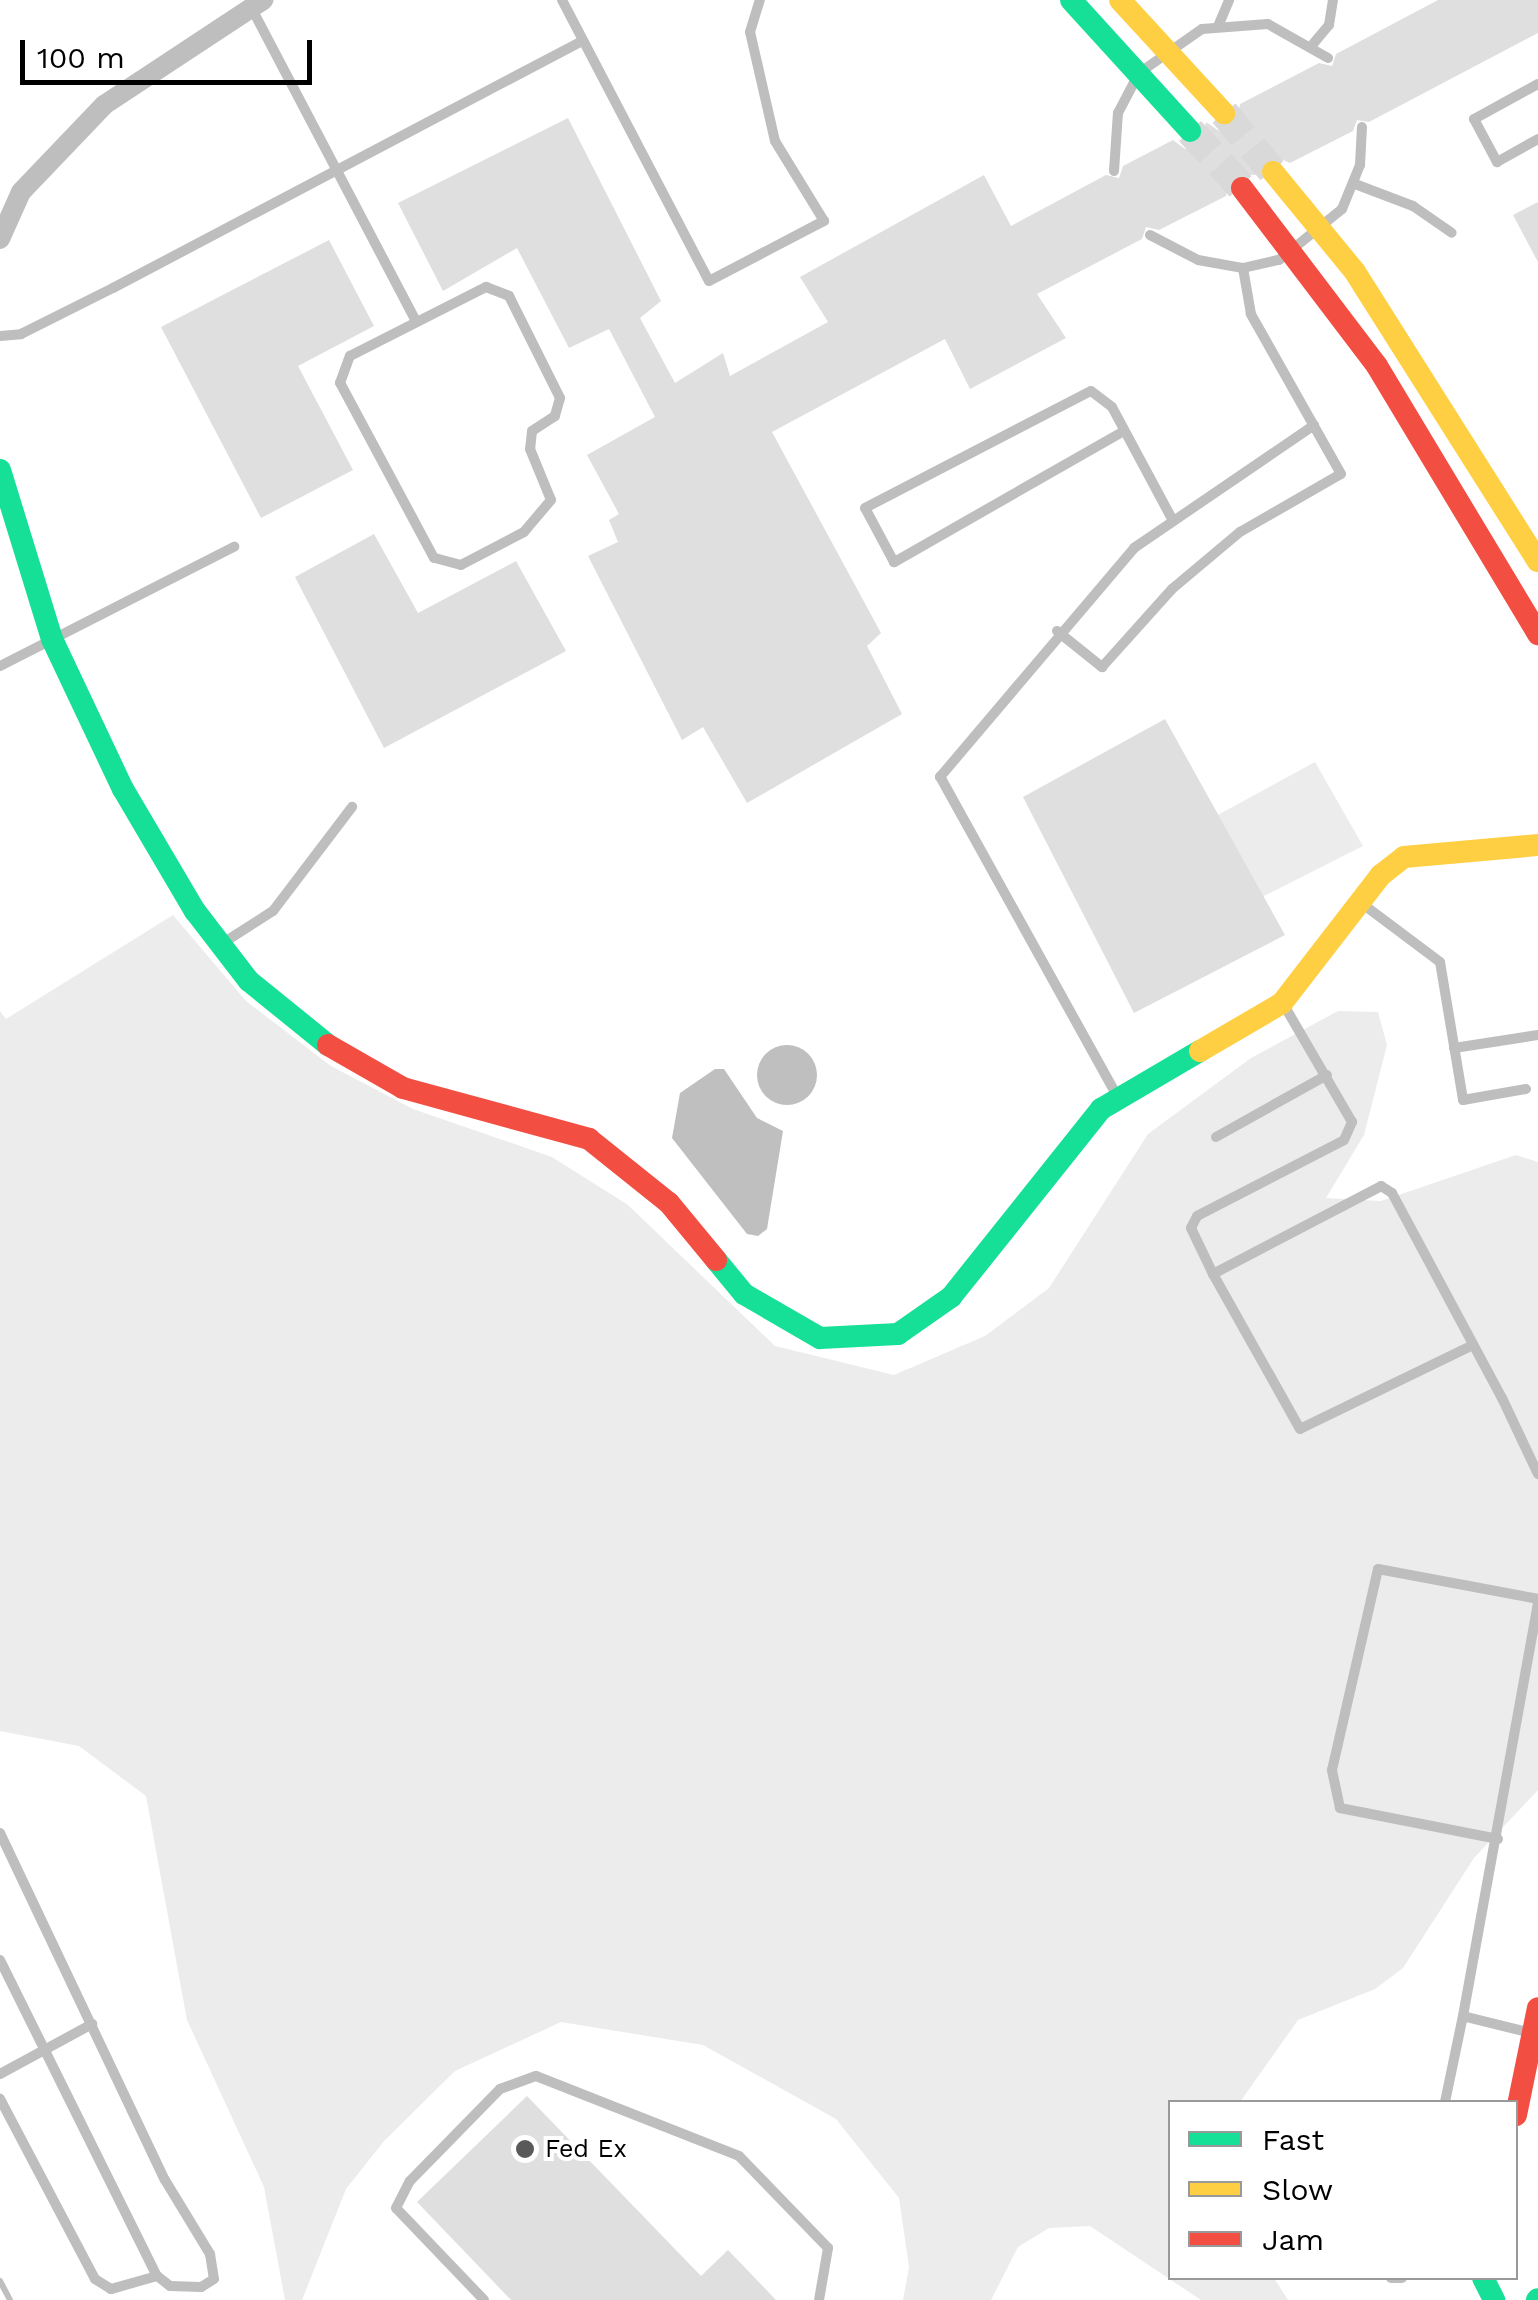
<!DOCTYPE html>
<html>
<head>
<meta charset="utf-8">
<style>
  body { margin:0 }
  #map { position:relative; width:1538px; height:2300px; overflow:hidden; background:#fff; font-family:"Work Sans",sans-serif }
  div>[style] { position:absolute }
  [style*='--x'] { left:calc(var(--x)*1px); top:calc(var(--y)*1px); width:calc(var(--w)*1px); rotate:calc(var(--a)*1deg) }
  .green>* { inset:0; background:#ececec }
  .water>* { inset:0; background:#bfbfbf }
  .round { border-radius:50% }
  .stream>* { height:6px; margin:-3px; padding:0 3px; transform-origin:3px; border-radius:3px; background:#bfbfbf }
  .building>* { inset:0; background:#dfdfdf }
  .secondary-tunnel>* { height:30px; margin-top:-15px; transform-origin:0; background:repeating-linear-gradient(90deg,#d9d9d9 0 30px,transparent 0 45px) }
  .lane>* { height:10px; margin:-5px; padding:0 5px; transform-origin:5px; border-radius:5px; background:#bebebe }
  .street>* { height:20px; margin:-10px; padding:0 10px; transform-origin:10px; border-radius:10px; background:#bebebe }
  .fast>* { height:22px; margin:-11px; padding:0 11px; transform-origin:11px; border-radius:11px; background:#16e098 }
  .slow>* { height:22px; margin:-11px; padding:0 11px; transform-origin:11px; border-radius:11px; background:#ffcf43 }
  .jam>* { height:22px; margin:-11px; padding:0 11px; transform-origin:11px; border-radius:11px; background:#f24e42 }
  .dots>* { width:28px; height:28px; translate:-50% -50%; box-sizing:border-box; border:5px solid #fff; border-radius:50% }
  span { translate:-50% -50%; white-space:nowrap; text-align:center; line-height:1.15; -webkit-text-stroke:8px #fff; paint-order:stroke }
  .poi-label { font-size:25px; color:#000 }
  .left { translate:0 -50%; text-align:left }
  .legend { position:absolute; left:1168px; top:2100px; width:350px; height:180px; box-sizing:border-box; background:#fff; border:2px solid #999; margin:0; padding:12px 18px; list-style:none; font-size:30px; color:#000 }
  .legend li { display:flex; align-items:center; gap:20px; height:50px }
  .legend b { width:50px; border:2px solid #999 }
  .scale { position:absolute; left:20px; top:40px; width:292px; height:45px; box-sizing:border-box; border:5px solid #000; border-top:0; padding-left:12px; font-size:30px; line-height:35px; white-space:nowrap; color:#000; -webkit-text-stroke:8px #fff; paint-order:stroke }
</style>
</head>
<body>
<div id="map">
  <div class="green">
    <div style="clip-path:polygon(1315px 762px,1363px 846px,1260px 898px,1214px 817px)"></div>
    <div style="clip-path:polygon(173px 915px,246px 1001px,331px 1066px,413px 1109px,552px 1157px,628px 1205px,775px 1346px,894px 1375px,985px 1336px,1049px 1288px,1148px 1134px,1251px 1058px,1338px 1011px,1378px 1012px,1387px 1045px,1364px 1135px,1326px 1198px,1381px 1201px,1516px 1155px,1538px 1162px,1538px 1790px,1474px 1858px,1403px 1968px,1375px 1989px,1298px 2020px,1240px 2102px,1170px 2102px,1170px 2278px,1274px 2278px,1288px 2300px,1201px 2300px,1090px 2226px,1049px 2228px,1018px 2247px,991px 2300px,903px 2300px,909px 2267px,899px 2198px,836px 2119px,703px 2045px,561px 2022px,455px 2071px,384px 2141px,346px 2189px,302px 2300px,285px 2300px,264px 2187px,187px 2020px,146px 1796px,79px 1746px,0 1731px,0 1011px,6px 1019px)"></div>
  </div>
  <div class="water">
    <div class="round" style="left:757px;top:1045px;width:60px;height:60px"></div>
    <div style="clip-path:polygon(715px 1069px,724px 1069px,757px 1118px,783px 1131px,767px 1229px,758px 1236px,747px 1234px,672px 1138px,680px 1093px)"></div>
  </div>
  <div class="stream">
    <div style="--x:0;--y:2281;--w:21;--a:62"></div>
  </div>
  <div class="building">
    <div style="clip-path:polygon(1438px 0,1538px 0,1538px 33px,1369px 122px,1357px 120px,1353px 131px,1290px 163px,1269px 154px,1255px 175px,1232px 173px,1226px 196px,1159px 230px,1146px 227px,1142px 239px,1037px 294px,1066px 338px,970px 389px,945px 339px,772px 432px,881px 633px,867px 646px,902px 714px,747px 803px,703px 727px,682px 740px,588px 556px,618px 542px,609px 520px,619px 514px,587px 455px,655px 417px,609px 329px,569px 348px,517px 248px,443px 291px,398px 203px,568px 118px,661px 301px,640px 318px,675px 383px,723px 353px,730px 376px,828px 322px,800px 277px,984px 175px,1011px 226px,1106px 175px,1119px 178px,1123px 166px,1173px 140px,1185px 149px,1202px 145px,1206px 122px,1219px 131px,1236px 127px,1240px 104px,1319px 63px,1332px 66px,1336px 54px)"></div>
    <div style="clip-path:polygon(1538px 202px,1538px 262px,1513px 215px)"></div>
    <div style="clip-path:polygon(329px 240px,374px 326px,298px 366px,353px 470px,261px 518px,161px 327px)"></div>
    <div style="clip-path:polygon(374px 534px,418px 613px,516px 561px,566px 651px,384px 748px,295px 577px)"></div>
    <div style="clip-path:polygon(1165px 719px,1285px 935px,1134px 1013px,1023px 797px)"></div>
    <div style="clip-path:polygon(527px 2096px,701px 2276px,728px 2250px,776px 2300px,511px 2300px,417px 2202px)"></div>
  </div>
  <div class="secondary-tunnel">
    <div style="--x:1224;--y:113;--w:77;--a:50.3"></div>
    <div style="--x:1190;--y:131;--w:77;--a:47.6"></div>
  </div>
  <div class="lane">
    <div style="--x:562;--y:0;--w:317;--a:62.4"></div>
    <div style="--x:709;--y:281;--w:130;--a:-27.6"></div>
    <div style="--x:824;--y:221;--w:94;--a:-121.5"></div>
    <div style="--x:775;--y:141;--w:112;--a:-102.9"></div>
    <div style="--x:750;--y:32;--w:34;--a:-73"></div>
    <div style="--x:251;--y:7;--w:352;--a:62.3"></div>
    <div style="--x:1219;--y:24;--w:26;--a:-67"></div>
    <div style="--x:1313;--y:44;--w:25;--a:-50"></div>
    <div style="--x:1329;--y:25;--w:25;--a:-81"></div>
    <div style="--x:1538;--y:84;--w:73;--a:151.3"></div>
    <div style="--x:1474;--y:119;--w:49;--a:61.9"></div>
    <div style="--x:1497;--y:162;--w:47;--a:-29.3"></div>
    <div style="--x:1114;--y:171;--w:58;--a:-86.1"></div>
    <div style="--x:1118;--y:113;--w:45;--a:-62.3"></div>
    <div style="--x:1139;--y:73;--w:77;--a:-34.9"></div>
    <div style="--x:1202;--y:29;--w:66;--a:-4.3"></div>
    <div style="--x:1268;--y:24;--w:69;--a:29.5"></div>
    <div style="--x:1355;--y:184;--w:62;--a:20.8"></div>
    <div style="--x:1413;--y:206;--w:47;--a:34.7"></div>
    <div style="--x:1150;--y:235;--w:54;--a:27.5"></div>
    <div style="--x:1198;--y:260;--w:46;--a:10.1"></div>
    <div style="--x:1243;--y:268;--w:37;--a:-13"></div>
    <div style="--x:1279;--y:260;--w:81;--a:-39"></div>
    <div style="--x:1342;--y:209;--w:48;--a:-67.8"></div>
    <div style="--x:1360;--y:165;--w:38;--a:-87"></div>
    <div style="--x:486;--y:287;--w:25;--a:21"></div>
    <div style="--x:509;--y:296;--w:114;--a:63.4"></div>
    <div style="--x:560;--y:398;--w:19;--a:106"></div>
    <div style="--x:555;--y:416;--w:27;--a:147"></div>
    <div style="--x:532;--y:431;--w:18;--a:96"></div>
    <div style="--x:530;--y:449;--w:55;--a:67.6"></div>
    <div style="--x:551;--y:500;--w:42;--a:130.2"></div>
    <div style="--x:524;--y:532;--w:71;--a:152.4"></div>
    <div style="--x:461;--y:565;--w:28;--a:-165"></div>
    <div style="--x:434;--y:558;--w:199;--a:-118.2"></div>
    <div style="--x:340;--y:383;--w:29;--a:-70"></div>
    <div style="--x:350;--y:356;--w:153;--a:-26.9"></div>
    <div style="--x:0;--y:336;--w:21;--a:-5"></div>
    <div style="--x:21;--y:334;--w:103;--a:-26.6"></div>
    <div style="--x:113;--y:288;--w:530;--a:-27.77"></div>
    <div style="--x:1124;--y:431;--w:265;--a:150.3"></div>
    <div style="--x:894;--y:562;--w:61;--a:-118.2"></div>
    <div style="--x:865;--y:508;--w:254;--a:-27.4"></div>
    <div style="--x:1091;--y:391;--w:26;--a:37"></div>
    <div style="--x:1112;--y:407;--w:127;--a:61.8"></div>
    <div style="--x:1057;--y:631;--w:58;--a:38.7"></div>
    <div style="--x:1102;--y:667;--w:105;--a:-48.1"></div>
    <div style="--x:1172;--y:589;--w:89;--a:-40"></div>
    <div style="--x:1240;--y:532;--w:116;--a:-29.9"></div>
    <div style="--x:1341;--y:474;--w:184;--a:-119.4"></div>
    <div style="--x:1251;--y:314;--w:47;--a:-99.9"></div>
    <div style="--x:0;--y:666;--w:263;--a:-27"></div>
    <div style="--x:1364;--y:905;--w:95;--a:36.9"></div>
    <div style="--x:1440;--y:962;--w:140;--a:80.5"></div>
    <div style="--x:1463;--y:1100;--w:64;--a:-9.9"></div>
    <div style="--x:226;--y:941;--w:56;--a:-32.6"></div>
    <div style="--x:273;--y:911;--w:131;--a:-52.8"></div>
    <div style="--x:1454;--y:1048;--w:85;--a:-8.8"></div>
    <div style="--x:1116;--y:1094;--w:363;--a:-119"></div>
    <div style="--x:940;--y:777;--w:300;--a:-49.7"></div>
    <div style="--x:1134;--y:548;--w:218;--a:-34.3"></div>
    <div style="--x:1216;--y:1137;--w:127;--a:-29.2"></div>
    <div style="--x:1213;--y:1274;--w:51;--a:-115.6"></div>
    <div style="--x:1191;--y:1228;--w:13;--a:-63"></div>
    <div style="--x:1197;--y:1216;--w:165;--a:-27.3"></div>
    <div style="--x:1344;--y:1140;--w:20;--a:-66"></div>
    <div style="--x:1352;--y:1122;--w:133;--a:-120.2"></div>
    <div style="--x:1473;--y:1345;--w:192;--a:154.1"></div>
    <div style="--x:1300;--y:1429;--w:178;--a:-119.3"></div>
    <div style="--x:1213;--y:1274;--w:190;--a:-27.6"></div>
    <div style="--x:1381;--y:1186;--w:13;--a:32"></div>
    <div style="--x:1392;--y:1193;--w:233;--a:61.8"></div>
    <div style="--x:1502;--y:1398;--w:84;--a:64.7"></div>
    <div style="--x:0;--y:1833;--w:384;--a:64.6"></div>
    <div style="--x:165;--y:2180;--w:87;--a:58.7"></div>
    <div style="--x:210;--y:2254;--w:25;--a:81"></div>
    <div style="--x:214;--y:2279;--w:15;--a:148"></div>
    <div style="--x:201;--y:2287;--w:31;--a:-178"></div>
    <div style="--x:170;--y:2286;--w:16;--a:-142"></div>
    <div style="--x:1498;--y:1839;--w:161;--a:-168.9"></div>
    <div style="--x:1340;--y:1808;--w:39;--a:-102"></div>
    <div style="--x:1332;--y:1770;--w:206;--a:-77.1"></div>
    <div style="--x:1378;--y:1569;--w:163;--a:10.6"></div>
    <div style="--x:0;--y:1960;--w:353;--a:63.6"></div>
    <div style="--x:157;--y:2276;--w:48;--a:164.2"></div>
    <div style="--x:111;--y:2289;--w:19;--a:-148"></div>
    <div style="--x:95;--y:2279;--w:204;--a:-117.8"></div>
    <div style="--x:1527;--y:2032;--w:66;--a:-166"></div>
    <div style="--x:1463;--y:2016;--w:419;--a:-79.7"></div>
    <div style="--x:0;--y:2074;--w:105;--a:-28.5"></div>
    <div style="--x:1445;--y:2102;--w:88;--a:-78.2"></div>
    <div style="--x:1391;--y:2278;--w:11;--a:0"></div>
    <div style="--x:484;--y:2300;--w:127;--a:-133.7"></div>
    <div style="--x:396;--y:2208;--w:30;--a:-63"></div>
    <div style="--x:410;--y:2181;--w:129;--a:-45.6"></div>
    <div style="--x:500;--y:2089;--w:38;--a:-20"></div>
    <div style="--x:536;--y:2076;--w:218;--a:21.5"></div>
    <div style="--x:739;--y:2156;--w:128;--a:45.9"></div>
    <div style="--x:828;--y:2248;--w:53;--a:99.8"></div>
  </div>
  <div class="street">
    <div style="--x:0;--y:239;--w:51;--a:-65.9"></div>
    <div style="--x:21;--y:192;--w:120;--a:-46.3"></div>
    <div style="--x:104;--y:105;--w:191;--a:-33.4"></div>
  </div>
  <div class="fast">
    <div style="--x:1071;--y:0;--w:177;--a:47.7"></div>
    <div style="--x:0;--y:470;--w:177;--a:72.9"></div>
    <div style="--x:52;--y:639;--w:166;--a:64.7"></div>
    <div style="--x:123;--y:789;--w:142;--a:59.5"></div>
    <div style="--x:195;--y:911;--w:88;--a:52.4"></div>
    <div style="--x:249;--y:981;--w:102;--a:39"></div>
    <div style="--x:716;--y:1260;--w:44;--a:50.5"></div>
    <div style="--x:744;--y:1294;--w:88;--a:30.1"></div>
    <div style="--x:820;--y:1338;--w:78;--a:-2.9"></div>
    <div style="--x:898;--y:1334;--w:65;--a:-34.9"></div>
    <div style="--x:951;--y:1297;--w:241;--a:-51.4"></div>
    <div style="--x:1101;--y:1109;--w:115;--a:-30.4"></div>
    <div style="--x:1483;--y:2278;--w:25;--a:63"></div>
    <div style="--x:1537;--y:2300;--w:1;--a:-45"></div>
  </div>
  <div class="slow">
    <div style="--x:1120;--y:0;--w:154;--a:47.4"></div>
    <div style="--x:1273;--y:172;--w:129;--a:50.6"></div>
    <div style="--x:1355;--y:272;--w:342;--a:57.7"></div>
    <div style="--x:1200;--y:1051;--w:95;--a:-30.3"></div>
    <div style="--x:1282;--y:1003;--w:162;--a:-52.3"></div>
    <div style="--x:1381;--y:875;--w:29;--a:-38"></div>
    <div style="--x:1404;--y:857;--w:135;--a:-5.1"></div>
  </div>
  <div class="jam">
    <div style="--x:1242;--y:188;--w:223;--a:52.8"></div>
    <div style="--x:1377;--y:366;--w:313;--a:59"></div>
    <div style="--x:328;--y:1045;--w:86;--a:29.8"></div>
    <div style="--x:403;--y:1088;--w:193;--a:15.3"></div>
    <div style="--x:589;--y:1139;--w:102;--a:38.7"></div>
    <div style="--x:669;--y:1203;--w:74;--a:50.5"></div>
    <div style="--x:1516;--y:2115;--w:109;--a:-78.4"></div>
  </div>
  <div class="dots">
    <div style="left:525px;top:2149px;background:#595959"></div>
  </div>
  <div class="poi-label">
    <span class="left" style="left:545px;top:2149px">Fed Ex</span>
  </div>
  <ul class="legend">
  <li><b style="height:12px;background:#16e098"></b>Fast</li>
  <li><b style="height:12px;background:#ffcf43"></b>Slow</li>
  <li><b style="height:12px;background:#f24e42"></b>Jam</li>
  </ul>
  <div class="scale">100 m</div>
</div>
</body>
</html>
